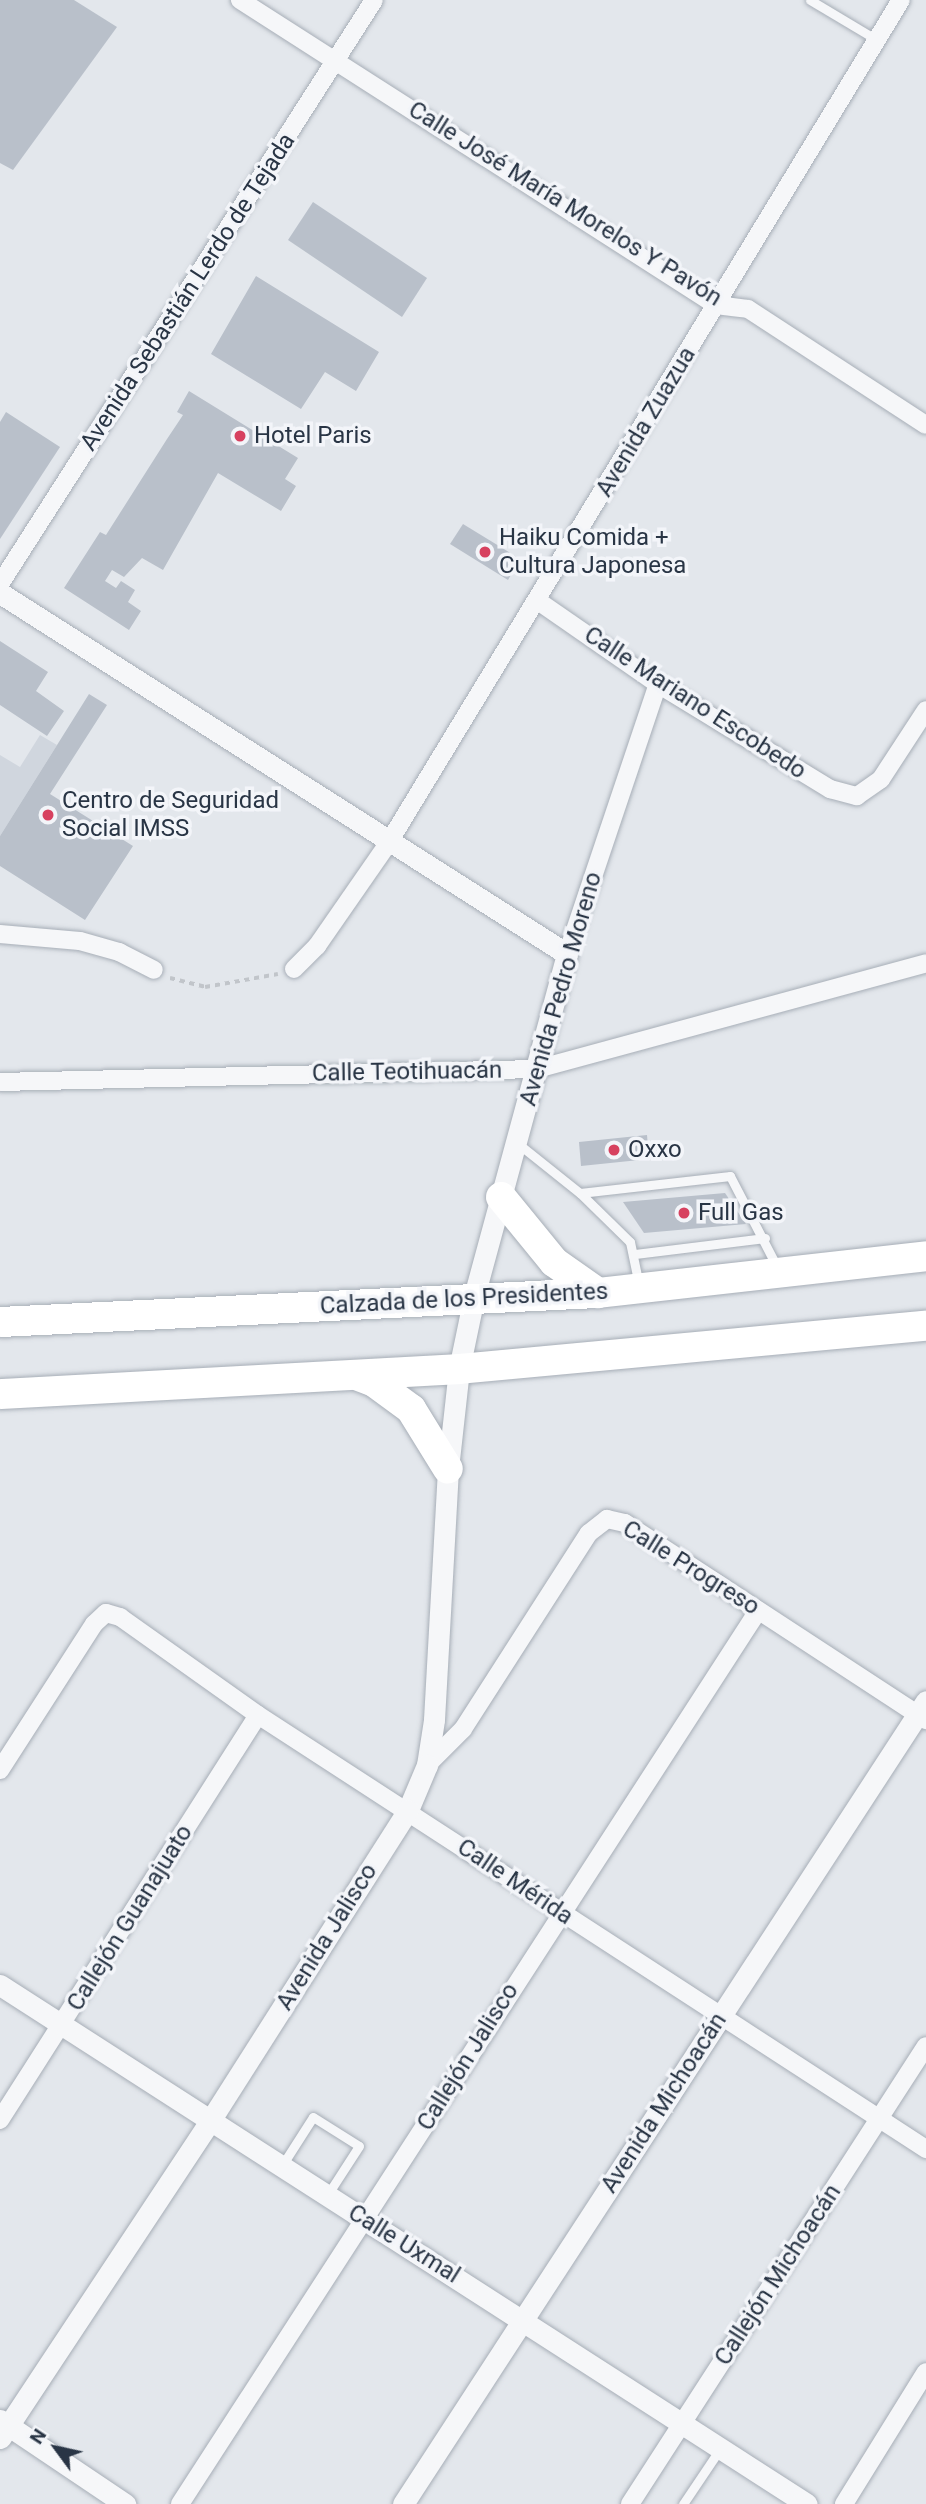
<!DOCTYPE html>
<html>
<head>
<meta charset="utf-8">
<style>
  body { margin:0 }
  #map { position:relative; width:926px; height:2504px; overflow:hidden; background:#e3e7ec; font-family:Roboto,sans-serif }
  div>[style] { position:absolute }
  [style*='--x'] { left:calc(var(--x)*1px); top:calc(var(--y)*1px); width:calc(var(--w)*1px); rotate:calc(var(--a)*1deg) }
  .built>* { inset:0; background:#d0d6de }
  .building>* { inset:0; background:#b9c0ca }
  .path>* { height:3.5px; margin-top:-1.75px; transform-origin:0; background:repeating-linear-gradient(90deg,#c1c5ca 0 5px,transparent 0 10px) }
  .roads { filter:drop-shadow(0 0 2px #a7aeb7) drop-shadow(0 0 2px #a7aeb7) }
  .service>* { height:9px; margin:-4.5px; padding:0 4.5px; transform-origin:4.5px; border-radius:4.5px; background:#f6f7f9 }
  .minor>* { height:18px; margin:-9px; padding:0 9px; transform-origin:9px; border-radius:9px; background:#f6f7f9 }
  .tertiary>* { height:21px; margin:-10.5px; padding:0 10.5px; transform-origin:10.5px; border-radius:10.5px; background:#f6f7f9 }
  .trunk>* { height:30px; margin:-15px; padding:0 15px; transform-origin:15px; border-radius:15px; background:#fff }
  .dots>* { width:19px; height:19px; translate:-50% -50%; box-sizing:border-box; border:4px solid #f3f5f9; border-radius:50% }
  span { translate:-50% -50%; white-space:nowrap; text-align:center; line-height:1.15; -webkit-text-stroke:7px #f3f5f9; paint-order:stroke }
  .street-label { font-size:24px; color:#293545 }
  .poi-label { font-size:24px; color:#293545 }
  .left { translate:0 -50%; text-align:left }
  .north { position:absolute; left:21px; top:2413px; width:70px; height:70px; -webkit-text-stroke:5px #f3f5f9; paint-order:stroke; rotate:303deg; font-size:19px; font-weight:700; line-height:28px; text-align:center; color:#293545 }
  .north::after { content:''; display:block; margin:auto; width:24px; height:32px; background:#293545; clip-path:polygon(50% 0,100% 100%,50% 72%,0 100%) }
</style>
</head>
<body>
<div id="map">
  <div class="built">
    <div style="clip-path:polygon(40px 735px,57px 745px,0 836px,0 755px,20px 767px)"></div>
  </div>
  <div class="building">
    <div style="clip-path:polygon(0 0,74px 0,117px 27px,13px 170px,0 163px)"></div>
    <div style="clip-path:polygon(313px 202px,427px 278px,402px 317px,288px 240px)"></div>
    <div style="clip-path:polygon(256px 276px,379px 352px,356px 391px,325px 372px,301px 409px,211px 354px)"></div>
    <div style="clip-path:polygon(189px 391px,298px 458px,285px 479px,296px 486px,281px 511px,218px 473px,163px 570px,142px 558px,124px 577px,112px 570px,105px 581px,116px 588px,121px 581px,135px 590px,128px 602px,141px 611px,129px 630px,64px 588px,100px 532px,106px 535px,167px 439px,183px 415px,177px 412px)"></div>
    <div style="clip-path:polygon(6px 412px,60px 447px,0 539px,0 422px)"></div>
    <div style="clip-path:polygon(463px 524px,520px 559px,508px 580px,450px 544px)"></div>
    <div style="clip-path:polygon(0 641px,48px 672px,36px 691px,64px 711px,47px 736px,0 705px)"></div>
    <div style="clip-path:polygon(89px 694px,107px 705px,50px 794px,133px 846px,85px 920px,0 866px,0 836px)"></div>
    <div style="clip-path:polygon(647px 1135px,649px 1159px,581px 1166px,579px 1142px)"></div>
    <div style="clip-path:polygon(725px 1193px,746px 1224px,644px 1233px,623px 1202px)"></div>
  </div>
  <div class="path">
    <div style="--x:170;--y:978;--w:36;--a:14"></div>
    <div style="--x:205;--y:987;--w:74;--a:-10.1"></div>
  </div>
  <div class="roads">
    <div class="service">
      <div style="--x:810;--y:0;--w:78;--a:30.8"></div>
      <div style="--x:516;--y:1142;--w:82;--a:38.6"></div>
      <div style="--x:580;--y:1193;--w:70;--a:44.4"></div>
      <div style="--x:630;--y:1242;--w:44;--a:78.2"></div>
      <div style="--x:580;--y:1193;--w:151;--a:-6.5"></div>
      <div style="--x:730;--y:1176;--w:102;--a:62.7"></div>
      <div style="--x:635;--y:1254;--w:131;--a:-7"></div>
      <div style="--x:281;--y:2167;--w:59;--a:-57.4"></div>
      <div style="--x:313;--y:2117;--w:54;--a:32.2"></div>
      <div style="--x:359;--y:2146;--w:57;--a:122.9"></div>
      <div style="--x:683;--y:2504;--w:66;--a:-56.1"></div>
    </div>
    <div class="minor">
      <div style="--x:240;--y:0;--w:565;--a:32.65"></div>
      <div style="--x:716;--y:305;--w:32;--a:7"></div>
      <div style="--x:748;--y:309;--w:212;--a:33.1"></div>
      <div style="--x:0;--y:584;--w:693;--a:-57.36"></div>
      <div style="--x:538;--y:601;--w:146;--a:34.7"></div>
      <div style="--x:658;--y:684;--w:202;--a:31.4"></div>
      <div style="--x:830;--y:789;--w:28;--a:15"></div>
      <div style="--x:857;--y:796;--w:29;--a:-35"></div>
      <div style="--x:881;--y:779;--w:82;--a:-56.9"></div>
      <div style="--x:0;--y:934;--w:80;--a:5"></div>
      <div style="--x:80;--y:941;--w:41;--a:15.8"></div>
      <div style="--x:119;--y:952;--w:39;--a:27"></div>
      <div style="--x:567;--y:954;--w:285;--a:-71.4"></div>
      <div style="--x:294;--y:969;--w:33;--a:-45"></div>
      <div style="--x:317;--y:946;--w:126;--a:-55.3"></div>
      <div style="--x:389;--y:842;--w:985;--a:-58.7"></div>
      <div style="--x:0;--y:1082;--w:537;--a:-1.39"></div>
      <div style="--x:537;--y:1069;--w:403;--a:-15.2"></div>
      <div style="--x:427;--y:1765;--w:51;--a:-45"></div>
      <div style="--x:463;--y:1729;--w:233;--a:-57.3"></div>
      <div style="--x:589;--y:1533;--w:23;--a:-38"></div>
      <div style="--x:607;--y:1519;--w:18;--a:13"></div>
      <div style="--x:625;--y:1523;--w:360;--a:33.2"></div>
      <div style="--x:0;--y:1770;--w:174;--a:-57.2"></div>
      <div style="--x:94;--y:1624;--w:16;--a:-43"></div>
      <div style="--x:106;--y:1613;--w:15;--a:16"></div>
      <div style="--x:120;--y:1617;--w:169;--a:35.4"></div>
      <div style="--x:258;--y:1715;--w:797;--a:33.01"></div>
      <div style="--x:0;--y:2120;--w:480;--a:-57.5"></div>
      <div style="--x:180;--y:2504;--w:1064;--a:-57.09"></div>
      <div style="--x:630;--y:2504;--w:545;--a:-57.13"></div>
      <div style="--x:844;--y:2504;--w:155;--a:-58.2"></div>
    </div>
    <div class="tertiary">
      <div style="--x:0;--y:593;--w:672;--a:32.48"></div>
      <div style="--x:567;--y:954;--w:355;--a:105.2"></div>
      <div style="--x:474;--y:1297;--w:74;--a:101.8"></div>
      <div style="--x:459;--y:1369;--w:101;--a:96.3"></div>
      <div style="--x:448;--y:1469;--w:251;--a:93.2"></div>
      <div style="--x:434;--y:1720;--w:46;--a:98.8"></div>
      <div style="--x:427;--y:1765;--w:49;--a:112.9"></div>
      <div style="--x:408;--y:1810;--w:369;--a:122.5"></div>
      <div style="--x:210;--y:2121;--w:380;--a:123.5"></div>
      <div style="--x:0;--y:1985;--w:959;--a:32.75"></div>
      <div style="--x:0;--y:2420;--w:151;--a:33.9"></div>
      <div style="--x:403;--y:2504;--w:958;--a:-56.92"></div>
    </div>
    <div class="trunk">
      <div style="--x:501;--y:1197;--w:84;--a:50.8"></div>
      <div style="--x:554;--y:1262;--w:54;--a:35.2"></div>
      <div style="--x:0;--y:1322;--w:599;--a:-2.78"></div>
      <div style="--x:598;--y:1293;--w:330;--a:-6.4"></div>
      <div style="--x:356;--y:1375;--w:19;--a:21"></div>
      <div style="--x:374;--y:1382;--w:46;--a:36.1"></div>
      <div style="--x:411;--y:1409;--w:70;--a:58.3"></div>
      <div style="--x:0;--y:1394;--w:460;--a:-3.1"></div>
      <div style="--x:459;--y:1369;--w:469;--a:-5.3"></div>
    </div>
  </div>
  <div class="dots">
    <div style="left:240px;top:436px;background:#d7415f"></div>
    <div style="left:485px;top:552px;background:#d7415f"></div>
    <div style="left:48px;top:815px;background:#d7415f"></div>
    <div style="left:614px;top:1150px;background:#d7415f"></div>
    <div style="left:684px;top:1213px;background:#d7415f"></div>
  </div>
  <div class="street-label">
    <span style="left:565px;top:204px;rotate:32deg">Calle José María Morelos Y Pavón</span>
    <span style="left:188px;top:292px;rotate:-57deg">Avenida Sebastián Lerdo de Tejada</span>
    <span style="left:646px;top:422px;rotate:-59deg">Avenida Zuazua</span>
    <span style="left:695px;top:703px;rotate:33deg">Calle Mariano Escobedo</span>
    <span style="left:561px;top:989px;rotate:-74deg">Avenida Pedro Moreno</span>
    <span style="left:407px;top:1072px;rotate:-1deg">Calle Teotihuacán</span>
    <span style="left:464px;top:1299px;rotate:-3deg">Calzada de los Presidentes</span>
    <span style="left:691px;top:1568px;rotate:32deg">Calle Progreso</span>
    <span style="left:515px;top:1882px;rotate:34deg">Calle Mérida</span>
    <span style="left:130px;top:1918px;rotate:-58deg">Callejón Guanajuato</span>
    <span style="left:327px;top:1937px;rotate:-58deg">Avenida Jalisco</span>
    <span style="left:468px;top:2057px;rotate:-58deg">Callejón Jalisco</span>
    <span style="left:664px;top:2103px;rotate:-57deg">Avenida Michoacán</span>
    <span style="left:404px;top:2244px;rotate:32deg">Calle Uxmal</span>
    <span style="left:778px;top:2275px;rotate:-57deg">Callejón Michoacán</span>
  </div>
  <div class="poi-label">
    <span class="left" style="left:254px;top:436px">Hotel Paris</span>
    <span class="left" style="left:499px;top:552px">Haiku Comida +<br>Cultura Japonesa</span>
    <span class="left" style="left:62px;top:815px">Centro de Seguridad<br>Social IMSS</span>
    <span class="left" style="left:628px;top:1150px">Oxxo</span>
    <span class="left" style="left:698px;top:1213px">Full Gas</span>
  </div>
  <div class="north">N</div>
</div>
</body>
</html>
